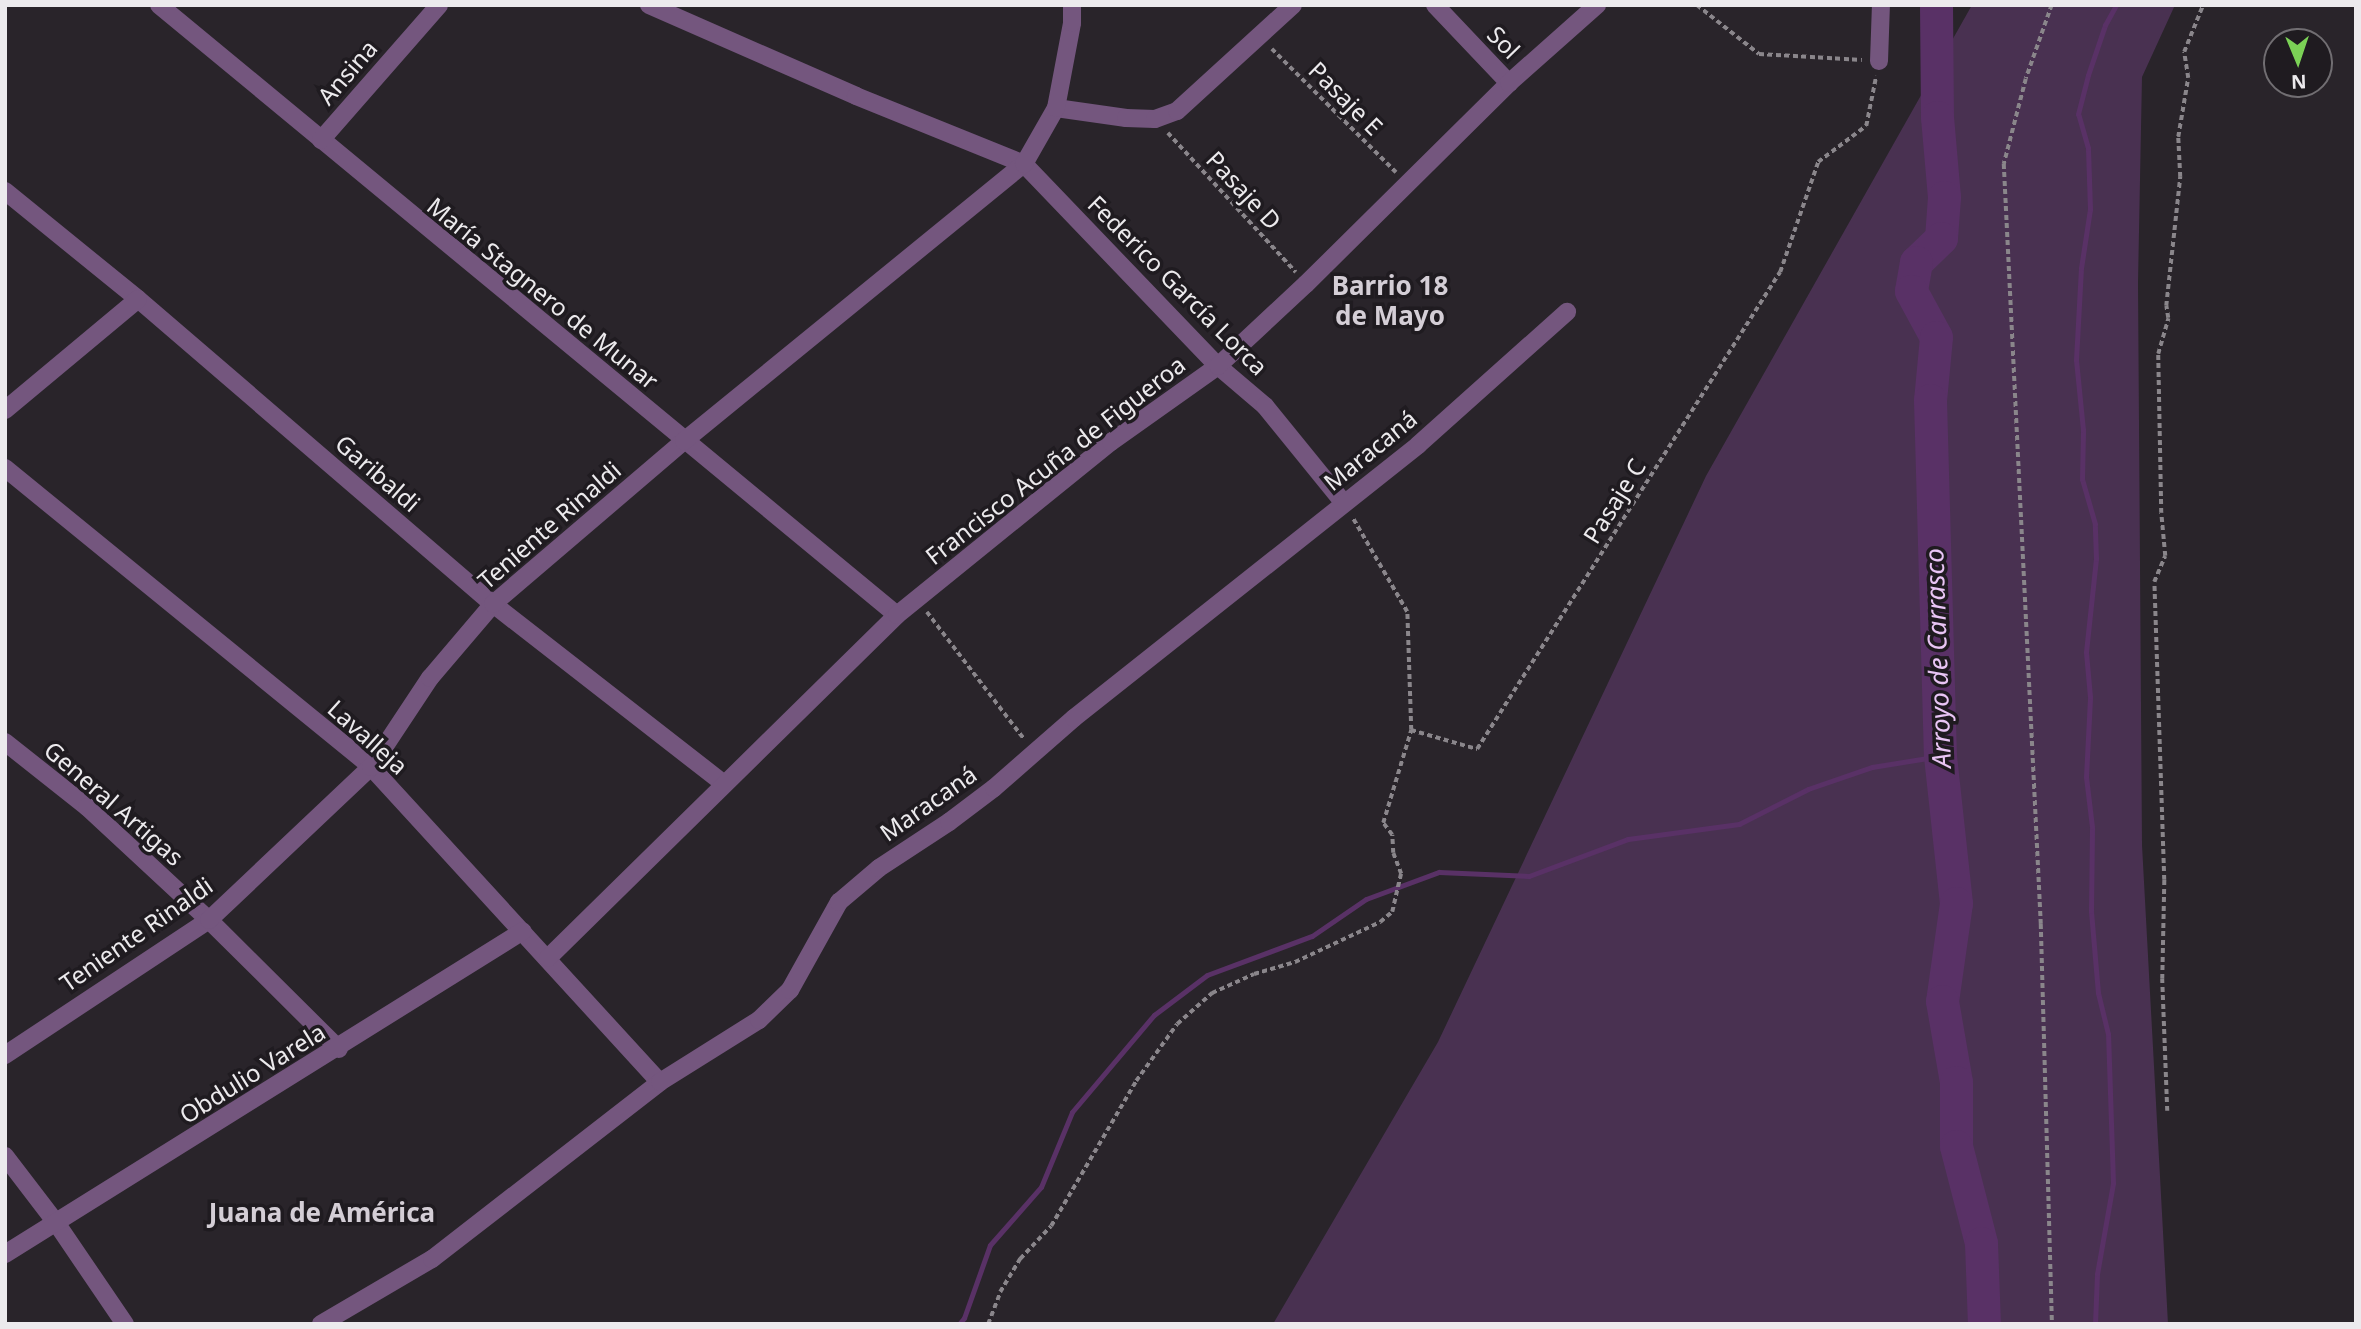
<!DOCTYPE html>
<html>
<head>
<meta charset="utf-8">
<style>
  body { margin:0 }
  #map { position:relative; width:2361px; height:1329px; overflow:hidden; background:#29242a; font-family:"Noto Sans",sans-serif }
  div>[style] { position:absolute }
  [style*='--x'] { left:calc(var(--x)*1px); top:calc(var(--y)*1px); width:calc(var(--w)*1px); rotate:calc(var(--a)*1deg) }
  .green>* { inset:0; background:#493151 }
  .stream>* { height:5px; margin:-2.5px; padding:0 2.5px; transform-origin:2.5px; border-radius:2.5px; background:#593166 }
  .river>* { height:33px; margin:-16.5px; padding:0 16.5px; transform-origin:16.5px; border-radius:16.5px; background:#593166 }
  .path>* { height:3.5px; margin-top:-1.75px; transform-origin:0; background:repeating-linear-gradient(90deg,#8a868b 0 5px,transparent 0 8.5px) }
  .minor>* { height:18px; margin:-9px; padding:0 9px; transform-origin:9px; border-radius:9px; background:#74567e }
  span { translate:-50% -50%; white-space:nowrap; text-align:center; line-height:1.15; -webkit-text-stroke:7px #1f1b20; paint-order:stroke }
  .street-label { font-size:24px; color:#eceaed }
  .neighbourhood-label { font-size:26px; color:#d4ced6; font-weight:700 }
  .water-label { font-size:26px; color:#e9c5f5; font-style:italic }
  .frame { position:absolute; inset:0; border:7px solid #eceaed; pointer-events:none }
  .north { position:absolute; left:2263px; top:28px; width:70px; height:70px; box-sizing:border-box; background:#1f1b20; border:2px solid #716e72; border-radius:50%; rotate:178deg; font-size:19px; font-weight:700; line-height:28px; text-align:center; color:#eceaed }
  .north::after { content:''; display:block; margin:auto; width:24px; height:32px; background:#7bd156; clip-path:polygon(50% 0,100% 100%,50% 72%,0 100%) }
</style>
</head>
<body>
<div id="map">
  <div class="green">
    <div style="clip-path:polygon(1972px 5px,2175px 5px,2142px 77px,2138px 283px,2142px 845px,2168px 1324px,1273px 1324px,1438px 1042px,1706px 476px)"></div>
  </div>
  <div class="stream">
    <div style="--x:959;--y:1324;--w:8;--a:-50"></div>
    <div style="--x:964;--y:1318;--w:77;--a:-70.4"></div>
    <div style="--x:990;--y:1245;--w:77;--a:-48.7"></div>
    <div style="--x:1041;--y:1187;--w:81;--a:-67.5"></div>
    <div style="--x:1072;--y:1112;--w:127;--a:-49.8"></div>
    <div style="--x:1154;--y:1015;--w:66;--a:-37"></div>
    <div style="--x:1207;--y:975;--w:112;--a:-20.4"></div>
    <div style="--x:1312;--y:936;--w:65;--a:-34.4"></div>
    <div style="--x:1366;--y:899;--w:78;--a:-20.3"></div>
    <div style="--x:1439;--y:872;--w:90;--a:2.5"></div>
    <div style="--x:1529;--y:876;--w:106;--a:-20.5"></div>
    <div style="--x:1628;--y:839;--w:112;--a:-7.7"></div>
    <div style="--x:1739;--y:824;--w:77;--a:-26.9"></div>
    <div style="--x:1808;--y:789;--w:68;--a:-19"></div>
    <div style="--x:1872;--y:767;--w:69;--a:-9.2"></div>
    <div style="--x:2095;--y:1324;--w:50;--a:-87.7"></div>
    <div style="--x:2097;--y:1274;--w:92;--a:-80"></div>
    <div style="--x:2113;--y:1183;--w:149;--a:-91.9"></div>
    <div style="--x:2108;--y:1034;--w:42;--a:-103.7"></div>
    <div style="--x:2098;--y:993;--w:82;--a:-94.9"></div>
    <div style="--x:2091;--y:911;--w:84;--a:-89.3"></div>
    <div style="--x:2092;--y:827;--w:50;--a:-96.8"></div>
    <div style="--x:2086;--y:777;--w:80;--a:-87.1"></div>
    <div style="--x:2090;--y:697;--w:45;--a:-95.1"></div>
    <div style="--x:2086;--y:652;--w:94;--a:-83.9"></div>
    <div style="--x:2096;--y:559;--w:35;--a:-92"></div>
    <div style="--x:2095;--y:524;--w:47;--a:-106.1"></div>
    <div style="--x:2082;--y:479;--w:49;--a:-88.8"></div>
    <div style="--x:2083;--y:430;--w:70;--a:-95.7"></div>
    <div style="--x:2076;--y:360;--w:92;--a:-86.9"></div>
    <div style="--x:2081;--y:268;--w:60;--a:-81.3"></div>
    <div style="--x:2090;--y:209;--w:61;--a:-91.9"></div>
    <div style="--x:2088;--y:148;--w:35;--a:-106"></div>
    <div style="--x:2078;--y:114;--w:40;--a:-75.6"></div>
    <div style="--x:2088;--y:75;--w:53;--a:-71.2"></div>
    <div style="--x:2105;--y:25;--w:23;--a:-61"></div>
  </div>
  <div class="river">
    <div style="--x:1936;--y:5;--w:112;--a:89.5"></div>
    <div style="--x:1937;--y:117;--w:80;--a:85"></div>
    <div style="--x:1944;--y:197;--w:41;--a:94.2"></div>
    <div style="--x:1941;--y:238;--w:35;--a:136"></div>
    <div style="--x:1916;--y:262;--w:29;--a:100"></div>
    <div style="--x:1911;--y:291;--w:52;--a:61.5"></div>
    <div style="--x:1936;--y:337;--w:63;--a:95.4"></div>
    <div style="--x:1930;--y:400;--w:356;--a:88.4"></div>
    <div style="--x:1940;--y:756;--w:148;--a:83.8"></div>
    <div style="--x:1956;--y:903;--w:99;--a:98.1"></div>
    <div style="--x:1942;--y:1001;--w:82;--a:80.2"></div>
    <div style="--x:1956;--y:1082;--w:64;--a:90"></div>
    <div style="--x:1956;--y:1146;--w:100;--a:75.5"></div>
    <div style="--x:1981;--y:1243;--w:81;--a:87.9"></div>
  </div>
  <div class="path">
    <div style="--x:1697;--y:5;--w:79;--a:38.3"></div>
    <div style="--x:1759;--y:54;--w:103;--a:3.3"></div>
    <div style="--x:2052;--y:5;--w:78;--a:109.4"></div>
    <div style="--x:2026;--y:79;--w:88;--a:104.5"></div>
    <div style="--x:2004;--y:164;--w:761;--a:87.21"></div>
    <div style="--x:2041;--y:924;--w:400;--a:88.4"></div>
    <div style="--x:1272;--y:49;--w:175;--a:44.8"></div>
    <div style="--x:1168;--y:133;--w:189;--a:47.4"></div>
    <div style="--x:927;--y:612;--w:161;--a:52.6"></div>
    <div style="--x:1411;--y:730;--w:69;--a:16.1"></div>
    <div style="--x:1477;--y:749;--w:565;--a:-57.58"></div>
    <div style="--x:1780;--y:272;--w:116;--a:-70.9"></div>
    <div style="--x:1818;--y:162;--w:60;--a:-36.9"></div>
    <div style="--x:1866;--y:126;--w:51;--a:-78.7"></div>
    <div style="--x:2167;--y:1111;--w:132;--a:-92.2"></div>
    <div style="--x:2162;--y:979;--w:99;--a:-88.8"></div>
    <div style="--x:2164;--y:880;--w:298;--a:-91.9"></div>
    <div style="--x:2154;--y:582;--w:28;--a:-67"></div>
    <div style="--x:2165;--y:556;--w:43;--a:-95.3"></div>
    <div style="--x:2161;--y:513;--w:159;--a:-91.1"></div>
    <div style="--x:2158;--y:354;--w:37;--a:-74"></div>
    <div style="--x:2168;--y:318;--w:12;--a:-99"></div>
    <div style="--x:2166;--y:306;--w:130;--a:-83.8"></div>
    <div style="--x:2180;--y:177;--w:40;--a:-92.9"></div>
    <div style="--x:2178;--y:137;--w:60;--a:-80.4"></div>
    <div style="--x:2188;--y:78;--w:26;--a:-99"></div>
    <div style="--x:2184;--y:52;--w:51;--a:-68"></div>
    <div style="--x:988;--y:1324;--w:34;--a:-69"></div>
    <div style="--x:1000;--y:1292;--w:39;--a:-59"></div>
    <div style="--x:1020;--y:1259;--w:45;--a:-46.8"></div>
    <div style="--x:1051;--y:1226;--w:168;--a:-59.6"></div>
    <div style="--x:1136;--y:1081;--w:70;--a:-54.3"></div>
    <div style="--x:1177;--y:1024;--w:47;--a:-41.5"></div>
    <div style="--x:1212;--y:993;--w:46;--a:-24.3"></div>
    <div style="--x:1254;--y:974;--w:43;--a:-16.3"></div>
    <div style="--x:1295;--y:962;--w:94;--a:-25.2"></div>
    <div style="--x:1380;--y:922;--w:16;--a:-40"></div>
    <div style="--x:1392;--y:912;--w:39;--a:-77"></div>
    <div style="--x:1401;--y:874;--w:22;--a:-111"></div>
    <div style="--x:1393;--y:853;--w:18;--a:-93"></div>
    <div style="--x:1392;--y:835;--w:15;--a:-127"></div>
    <div style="--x:1383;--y:823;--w:97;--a:-73.2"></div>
    <div style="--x:1411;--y:730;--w:118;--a:-91.9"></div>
    <div style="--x:1407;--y:612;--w:108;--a:-120.1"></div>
  </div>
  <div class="minor">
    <div style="--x:159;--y:5;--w:957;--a:39.58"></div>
    <div style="--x:649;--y:5;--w:226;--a:23.7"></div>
    <div style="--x:856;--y:96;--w:181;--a:22"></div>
    <div style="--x:1024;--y:164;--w:280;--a:46.2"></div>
    <div style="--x:1218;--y:366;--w:62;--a:40.4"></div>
    <div style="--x:1265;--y:406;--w:124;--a:50.9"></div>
    <div style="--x:1435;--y:5;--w:108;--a:46.5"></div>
    <div style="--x:1879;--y:61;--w:56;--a:-88"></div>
    <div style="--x:1056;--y:108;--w:71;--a:8.1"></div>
    <div style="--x:1126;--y:118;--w:29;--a:2"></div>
    <div style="--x:1155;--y:119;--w:23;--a:-20"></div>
    <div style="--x:1177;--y:111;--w:157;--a:-42.4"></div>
    <div style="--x:321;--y:140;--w:179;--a:-48.8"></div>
    <div style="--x:5;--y:191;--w:171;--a:39.1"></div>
    <div style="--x:138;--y:299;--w:468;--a:40.7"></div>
    <div style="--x:493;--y:604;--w:293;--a:37.9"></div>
    <div style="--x:5;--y:410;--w:173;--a:-39.8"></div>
    <div style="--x:5;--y:468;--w:473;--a:39.2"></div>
    <div style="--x:371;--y:767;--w:427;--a:47.5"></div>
    <div style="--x:5;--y:742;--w:105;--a:38.4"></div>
    <div style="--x:87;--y:807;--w:166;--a:42.8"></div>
    <div style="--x:209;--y:920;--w:183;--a:44.8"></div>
    <div style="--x:548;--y:958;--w:489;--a:-44.5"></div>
    <div style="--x:897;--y:615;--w:275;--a:-39"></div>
    <div style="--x:1111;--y:442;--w:131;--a:-35.4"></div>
    <div style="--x:1218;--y:366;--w:120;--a:-43"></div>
    <div style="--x:1306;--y:284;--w:286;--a:-44.7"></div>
    <div style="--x:1509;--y:83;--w:118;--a:-41.6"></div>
    <div style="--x:5;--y:1055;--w:245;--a:-33.5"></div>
    <div style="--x:209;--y:920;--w:223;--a:-43.4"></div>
    <div style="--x:371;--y:767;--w:107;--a:-56.5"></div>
    <div style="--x:430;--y:678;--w:97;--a:-49.6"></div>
    <div style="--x:493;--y:604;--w:251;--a:-40.5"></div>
    <div style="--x:684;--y:441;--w:439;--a:-39.2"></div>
    <div style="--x:1024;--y:164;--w:64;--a:-60.3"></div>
    <div style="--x:1056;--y:108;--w:86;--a:-79.3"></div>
    <div style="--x:1072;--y:23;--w:18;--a:-90"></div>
    <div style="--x:5;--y:1156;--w:86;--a:52.6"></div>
    <div style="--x:57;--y:1224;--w:121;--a:55.8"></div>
    <div style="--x:5;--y:1254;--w:610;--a:-31.95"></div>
    <div style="--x:321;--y:1324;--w:129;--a:-30.4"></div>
    <div style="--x:432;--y:1259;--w:289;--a:-37.8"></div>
    <div style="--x:660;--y:1082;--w:117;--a:-32.1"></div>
    <div style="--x:759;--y:1020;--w:43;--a:-44.1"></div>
    <div style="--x:790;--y:990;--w:101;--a:-60.9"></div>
    <div style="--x:839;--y:902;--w:52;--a:-40.4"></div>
    <div style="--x:879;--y:868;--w:84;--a:-33.3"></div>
    <div style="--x:949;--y:822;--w:56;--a:-37.1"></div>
    <div style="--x:994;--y:788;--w:106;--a:-41.2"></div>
    <div style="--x:1074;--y:718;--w:439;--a:-38.4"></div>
    <div style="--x:1418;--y:445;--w:200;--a:-41.8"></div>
  </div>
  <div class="street-label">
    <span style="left:1504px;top:42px;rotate:46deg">Sol</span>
    <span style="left:347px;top:72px;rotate:-49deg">Ansina</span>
    <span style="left:1346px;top:98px;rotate:45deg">Pasaje E</span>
    <span style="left:1244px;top:190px;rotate:47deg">Pasaje D</span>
    <span style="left:1178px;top:285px;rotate:45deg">Federico García Lorca</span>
    <span style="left:543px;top:293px;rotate:39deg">María Stagnero de Munar</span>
    <span style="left:1370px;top:450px;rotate:-39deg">Maracaná</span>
    <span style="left:1055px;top:460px;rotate:-38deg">Francisco Acuña de Figueroa</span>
    <span style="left:378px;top:473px;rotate:41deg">Garibaldi</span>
    <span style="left:1614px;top:501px;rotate:-58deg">Pasaje C</span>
    <span style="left:549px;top:525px;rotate:-41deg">Teniente Rinaldi</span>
    <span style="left:368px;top:737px;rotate:42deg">Lavalleja</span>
    <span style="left:114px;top:803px;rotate:41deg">General Artigas</span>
    <span style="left:928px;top:803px;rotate:-35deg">Maracaná</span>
    <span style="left:136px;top:934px;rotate:-35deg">Teniente Rinaldi</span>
    <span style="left:252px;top:1073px;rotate:-32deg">Obdulio Varela</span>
  </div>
  <div class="neighbourhood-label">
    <span style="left:1390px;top:301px">Barrio 18<br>de Mayo</span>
    <span style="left:322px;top:1213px">Juana de América</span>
  </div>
  <div class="water-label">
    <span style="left:1938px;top:658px;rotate:-92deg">Arroyo de Carrasco</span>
  </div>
  <div class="frame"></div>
  <div class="north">N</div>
</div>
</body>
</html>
